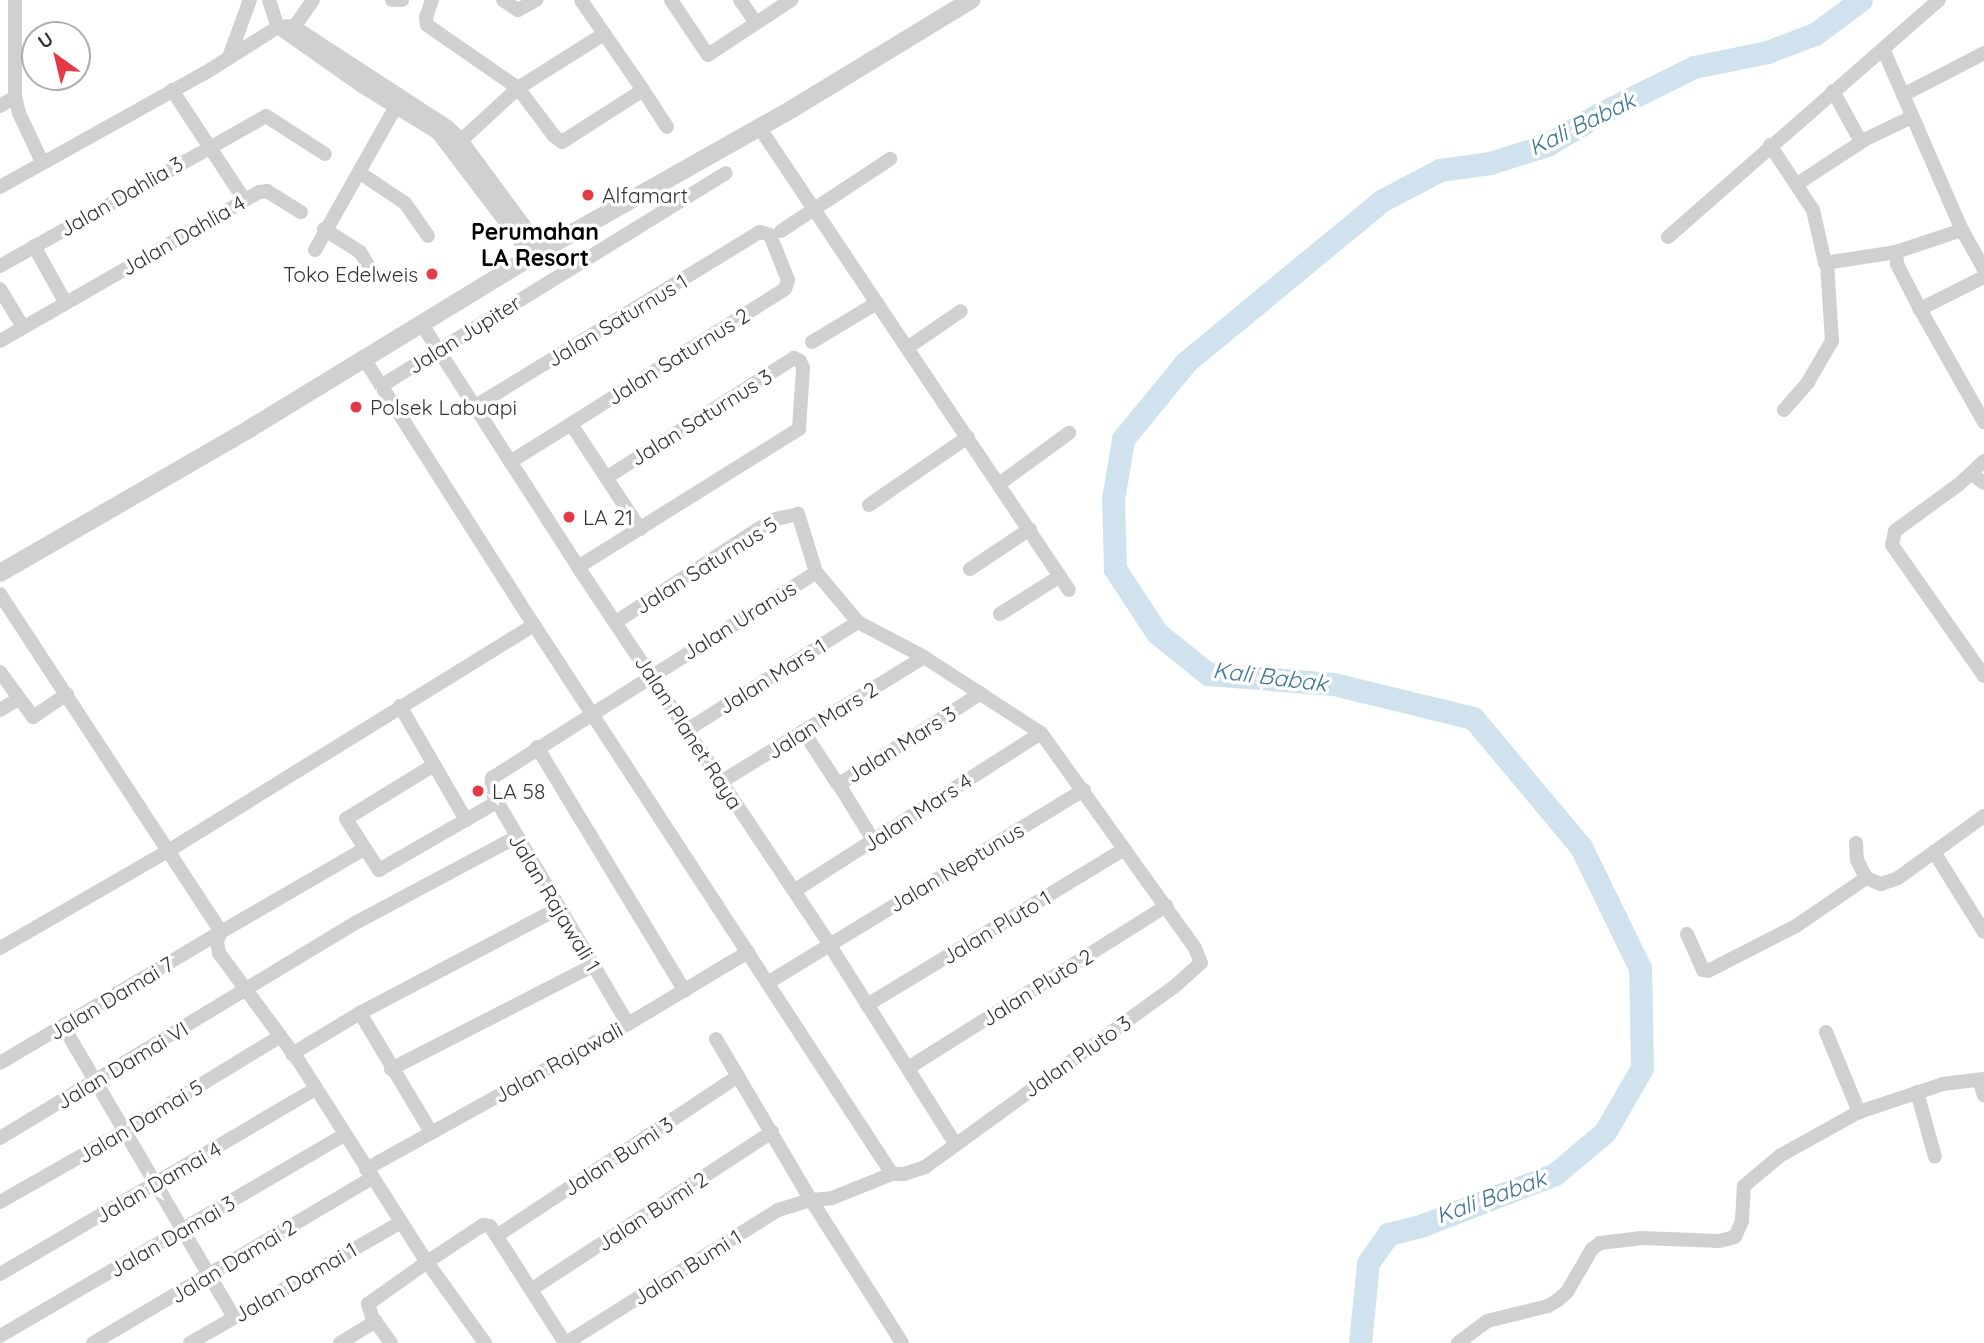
<!DOCTYPE html>
<html>
<head>
<meta charset="utf-8">
<style>
  body { margin:0 }
  #map { position:relative; width:1984px; height:1343px; overflow:hidden; background:#fff; font-family:Quicksand,sans-serif }
  div>[style] { position:absolute }
  [style*='--x'] { left:calc(var(--x)*1px); top:calc(var(--y)*1px); width:calc(var(--w)*1px); rotate:calc(var(--a)*1deg) }
  .river>* { height:23px; margin:-11.5px; padding:0 11.5px; transform-origin:11.5px; border-radius:11.5px; background:#cfe2ee }
  .minor>* { height:14px; margin:-7px; padding:0 7px; transform-origin:7px; border-radius:7px; background:#d0d0d0 }
  .tertiary>* { height:18px; margin:-9px; padding:0 9px; transform-origin:9px; border-radius:9px; background:#d0d0d0 }
  .dots>* { width:19px; height:19px; translate:-50% -50%; box-sizing:border-box; border:4px solid #fff; border-radius:50% }
  span { translate:-50% -50%; white-space:nowrap; text-align:center; line-height:1.15; -webkit-text-stroke:7px #fff; paint-order:stroke }
  .poi-label { font-size:21px; color:#333 }
  .left { translate:0 -50%; text-align:left }
  .right { translate:-100% -50%; text-align:right }
  .street-label { font-size:21px; color:#333 }
  .water-label { font-size:23px; color:#3f7597; font-style:italic }
  .neighbourhood-label { font-size:23px; color:#000; font-weight:700 }
  .north { position:absolute; left:21px; top:21px; width:70px; height:70px; box-sizing:border-box; background:#fff; border:2px solid #adadad; border-radius:50%; rotate:326deg; font-size:19px; font-weight:700; line-height:28px; text-align:center; color:#333 }
  .north::after { content:''; display:block; margin:auto; width:24px; height:32px; background:#e63946; clip-path:polygon(50% 0,100% 100%,50% 72%,0 100%) }
</style>
</head>
<body>
<div id="map">
  <div class="river">
    <div style="--x:1360;--y:1343;--w:80;--a:-84.3"></div>
    <div style="--x:1368;--y:1263;--w:35;--a:-55"></div>
    <div style="--x:1388;--y:1234;--w:36;--a:-14"></div>
    <div style="--x:1423;--y:1225;--w:142;--a:-21.1"></div>
    <div style="--x:1555;--y:1174;--w:65;--a:-40"></div>
    <div style="--x:1605;--y:1132;--w:74;--a:-60"></div>
    <div style="--x:1642;--y:1068;--w:100;--a:-91.1"></div>
    <div style="--x:1640;--y:968;--w:135;--a:-116"></div>
    <div style="--x:1581;--y:847;--w:168;--a:-129.9"></div>
    <div style="--x:1473;--y:718;--w:144;--a:-166.3"></div>
    <div style="--x:1333;--y:684;--w:125;--a:-175.4"></div>
    <div style="--x:1208;--y:674;--w:65;--a:-141.2"></div>
    <div style="--x:1157;--y:633;--w:77;--a:-123.3"></div>
    <div style="--x:1115;--y:569;--w:70;--a:-91.6"></div>
    <div style="--x:1113;--y:499;--w:61;--a:-80.5"></div>
    <div style="--x:1123;--y:439;--w:99;--a:-50.7"></div>
    <div style="--x:1186;--y:362;--w:253;--a:-39.5"></div>
    <div style="--x:1381;--y:201;--w:67;--a:-27.7"></div>
    <div style="--x:1440;--y:170;--w:50;--a:-8"></div>
    <div style="--x:1490;--y:163;--w:60;--a:-17.5"></div>
    <div style="--x:1547;--y:145;--w:61;--a:-30.8"></div>
    <div style="--x:1599;--y:114;--w:106;--a:-26.3"></div>
    <div style="--x:1694;--y:67;--w:75;--a:-11.6"></div>
    <div style="--x:1767;--y:52;--w:51;--a:-20.6"></div>
    <div style="--x:1815;--y:34;--w:57;--a:-36.5"></div>
  </div>
  <div class="minor">
    <div style="--x:15;--y:0;--w:97;--a:90"></div>
    <div style="--x:15;--y:97;--w:16;--a:76"></div>
    <div style="--x:19;--y:113;--w:54;--a:64.9"></div>
    <div style="--x:269;--y:0;--w:28;--a:72"></div>
    <div style="--x:278;--y:27;--w:103;--a:35.1"></div>
    <div style="--x:362;--y:86;--w:89;--a:31.7"></div>
    <div style="--x:438;--y:133;--w:156;--a:52.8"></div>
    <div style="--x:392;--y:0;--w:10;--a:0"></div>
    <div style="--x:432;--y:0;--w:18;--a:109"></div>
    <div style="--x:426;--y:17;--w:8;--a:83"></div>
    <div style="--x:427;--y:25;--w:111;--a:34.7"></div>
    <div style="--x:518;--y:88;--w:60;--a:53.1"></div>
    <div style="--x:554;--y:136;--w:10;--a:37"></div>
    <div style="--x:562;--y:142;--w:96;--a:-32.7"></div>
    <div style="--x:643;--y:90;--w:109;--a:-124.6"></div>
    <div style="--x:503;--y:0;--w:18;--a:34"></div>
    <div style="--x:518;--y:10;--w:21;--a:-29"></div>
    <div style="--x:671;--y:0;--w:66;--a:56.1"></div>
    <div style="--x:708;--y:55;--w:100;--a:-33.5"></div>
    <div style="--x:740;--y:0;--w:28;--a:55"></div>
    <div style="--x:290;--y:33;--w:40;--a:-55.1"></div>
    <div style="--x:1884;--y:51;--w:195;--a:66.5"></div>
    <div style="--x:1962;--y:230;--w:45;--a:60.6"></div>
    <div style="--x:229;--y:57;--w:61;--a:-69.8"></div>
    <div style="--x:172;--y:90;--w:131;--a:56.6"></div>
    <div style="--x:643;--y:90;--w:44;--a:57"></div>
    <div style="--x:1833;--y:91;--w:58;--a:61.2"></div>
    <div style="--x:1903;--y:95;--w:91;--a:-27.4"></div>
    <div style="--x:0;--y:106;--w:17;--a:-31"></div>
    <div style="--x:759;--y:127;--w:557;--a:56.2"></div>
    <div style="--x:1770;--y:145;--w:78;--a:56.5"></div>
    <div style="--x:1813;--y:210;--w:54;--a:77.2"></div>
    <div style="--x:1825;--y:263;--w:72;--a:-8.8"></div>
    <div style="--x:455;--y:146;--w:86;--a:-42.6"></div>
    <div style="--x:518;--y:88;--w:102;--a:-32.1"></div>
    <div style="--x:360;--y:173;--w:54;--a:33.7"></div>
    <div style="--x:405;--y:203;--w:40;--a:55.1"></div>
    <div style="--x:1797;--y:184;--w:82;--a:-33.1"></div>
    <div style="--x:1866;--y:139;--w:51;--a:-25.6"></div>
    <div style="--x:0;--y:187;--w:235;--a:-29.1"></div>
    <div style="--x:205;--y:73;--w:86;--a:-32.2"></div>
    <div style="--x:278;--y:27;--w:15;--a:-4"></div>
    <div style="--x:293;--y:26;--w:185;--a:33.1"></div>
    <div style="--x:448;--y:127;--w:18;--a:45"></div>
    <div style="--x:461;--y:140;--w:137;--a:53.6"></div>
    <div style="--x:324;--y:229;--w:43;--a:32.6"></div>
    <div style="--x:360;--y:252;--w:22;--a:58"></div>
    <div style="--x:781;--y:231;--w:131;--a:-33.4"></div>
    <div style="--x:1668;--y:237;--w:360;--a:-41.2"></div>
    <div style="--x:34;--y:246;--w:64;--a:61"></div>
    <div style="--x:315;--y:250;--w:165;--a:-60.6"></div>
    <div style="--x:0;--y:266;--w:305;--a:-29.4"></div>
    <div style="--x:266;--y:116;--w:70;--a:32.8"></div>
    <div style="--x:1984;--y:277;--w:72;--a:153.4"></div>
    <div style="--x:1920;--y:309;--w:130;--a:60.5"></div>
    <div style="--x:0;--y:289;--w:44;--a:58.8"></div>
    <div style="--x:1920;--y:309;--w:51;--a:-117.1"></div>
    <div style="--x:1897;--y:264;--w:12;--a:-95"></div>
    <div style="--x:1896;--y:252;--w:70;--a:-18.4"></div>
    <div style="--x:421;--y:323;--w:290;--a:57.2"></div>
    <div style="--x:578;--y:567;--w:453;--a:56.3"></div>
    <div style="--x:829;--y:944;--w:236;--a:57.7"></div>
    <div style="--x:0;--y:341;--w:299;--a:-29.9"></div>
    <div style="--x:259;--y:192;--w:8;--a:-7"></div>
    <div style="--x:267;--y:191;--w:40;--a:32"></div>
    <div style="--x:812;--y:342;--w:76;--a:-31"></div>
    <div style="--x:907;--y:348;--w:65;--a:-34.4"></div>
    <div style="--x:363;--y:357;--w:318;--a:57.5"></div>
    <div style="--x:534;--y:625;--w:655;--a:56.89"></div>
    <div style="--x:381;--y:386;--w:405;--a:-31.7"></div>
    <div style="--x:474;--y:407;--w:335;--a:-31.5"></div>
    <div style="--x:760;--y:232;--w:10;--a:17"></div>
    <div style="--x:770;--y:235;--w:48;--a:68.2"></div>
    <div style="--x:788;--y:280;--w:9;--a:108"></div>
    <div style="--x:785;--y:289;--w:253;--a:147.8"></div>
    <div style="--x:1784;--y:410;--w:37;--a:-49"></div>
    <div style="--x:1808;--y:382;--w:48;--a:-59.7"></div>
    <div style="--x:1832;--y:341;--w:77;--a:-93.7"></div>
    <div style="--x:1984;--y:461;--w:35;--a:137"></div>
    <div style="--x:1958;--y:485;--w:78;--a:143.9"></div>
    <div style="--x:1895;--y:531;--w:14;--a:102"></div>
    <div style="--x:1892;--y:545;--w:160;--a:54.9"></div>
    <div style="--x:510;--y:462;--w:72;--a:-31.9"></div>
    <div style="--x:571;--y:424;--w:126;--a:56.7"></div>
    <div style="--x:1971;--y:473;--w:16;--a:38"></div>
    <div style="--x:999;--y:484;--w:87;--a:-36.1"></div>
    <div style="--x:869;--y:505;--w:120;--a:-34.5"></div>
    <div style="--x:578;--y:567;--w:261;--a:-32"></div>
    <div style="--x:799;--y:429;--w:61;--a:-86.2"></div>
    <div style="--x:803;--y:368;--w:8;--a:-113"></div>
    <div style="--x:800;--y:361;--w:7;--a:-153"></div>
    <div style="--x:794;--y:358;--w:222;--a:147.5"></div>
    <div style="--x:970;--y:569;--w:72;--a:-33.7"></div>
    <div style="--x:0;--y:594;--w:404;--a:56.8"></div>
    <div style="--x:221;--y:932;--w:165;--a:-30.1"></div>
    <div style="--x:1000;--y:614;--w:71;--a:-32.3"></div>
    <div style="--x:0;--y:672;--w:56;--a:53.7"></div>
    <div style="--x:33;--y:717;--w:41;--a:-34.1"></div>
    <div style="--x:400;--y:706;--w:132;--a:59.9"></div>
    <div style="--x:0;--y:710;--w:21;--a:-31"></div>
    <div style="--x:687;--y:730;--w:202;--a:-32.3"></div>
    <div style="--x:803;--y:731;--w:62;--a:56.8"></div>
    <div style="--x:837;--y:783;--w:4;--a:0"></div>
    <div style="--x:841;--y:783;--w:166;--a:-32.7"></div>
    <div style="--x:537;--y:747;--w:285;--a:58.8"></div>
    <div style="--x:434;--y:765;--w:103;--a:148.5"></div>
    <div style="--x:346;--y:819;--w:61;--a:57.1"></div>
    <div style="--x:379;--y:870;--w:136;--a:-30"></div>
    <div style="--x:721;--y:782;--w:238;--a:-31.6"></div>
    <div style="--x:838;--y:783;--w:67;--a:58.4"></div>
    <div style="--x:1856;--y:843;--w:17;--a:87"></div>
    <div style="--x:1857;--y:860;--w:20;--a:63"></div>
    <div style="--x:1934;--y:852;--w:94;--a:58"></div>
    <div style="--x:794;--y:891;--w:293;--a:-32.6"></div>
    <div style="--x:221;--y:932;--w:10;--a:114"></div>
    <div style="--x:217;--y:941;--w:12;--a:81"></div>
    <div style="--x:219;--y:953;--w:137;--a:53.6"></div>
    <div style="--x:300;--y:1063;--w:236;--a:57.5"></div>
    <div style="--x:427;--y:1262;--w:67;--a:-33.5"></div>
    <div style="--x:483;--y:1225;--w:7;--a:8"></div>
    <div style="--x:490;--y:1226;--w:139;--a:57.3"></div>
    <div style="--x:1687;--y:934;--w:39;--a:66"></div>
    <div style="--x:1703;--y:970;--w:5;--a:11"></div>
    <div style="--x:1708;--y:971;--w:99;--a:-27.1"></div>
    <div style="--x:1796;--y:926;--w:85;--a:-34.4"></div>
    <div style="--x:1866;--y:878;--w:16;--a:22"></div>
    <div style="--x:1881;--y:884;--w:18;--a:-19"></div>
    <div style="--x:1898;--y:878;--w:106;--a:-35.8"></div>
    <div style="--x:0;--y:948;--w:194;--a:-30"></div>
    <div style="--x:168;--y:851;--w:430;--a:-31.7"></div>
    <div style="--x:769;--y:982;--w:369;--a:-31.4"></div>
    <div style="--x:867;--y:1005;--w:301;--a:-31.2"></div>
    <div style="--x:360;--y:1013;--w:139;--a:59.2"></div>
    <div style="--x:628;--y:1024;--w:258;--a:-120.5"></div>
    <div style="--x:497;--y:802;--w:13;--a:-117"></div>
    <div style="--x:491;--y:790;--w:12;--a:-85"></div>
    <div style="--x:492;--y:778;--w:384;--a:-32.4"></div>
    <div style="--x:63;--y:1026;--w:338;--a:59.6"></div>
    <div style="--x:1826;--y:1032;--w:87;--a:67.6"></div>
    <div style="--x:716;--y:1039;--w:187;--a:59.5"></div>
    <div style="--x:811;--y:1200;--w:169;--a:57.5"></div>
    <div style="--x:292;--y:1054;--w:79;--a:-31.1"></div>
    <div style="--x:360;--y:1013;--w:225;--a:-27.8"></div>
    <div style="--x:0;--y:1063;--w:257;--a:-30.7"></div>
    <div style="--x:908;--y:1068;--w:305;--a:-32.1"></div>
    <div style="--x:391;--y:1069;--w:226;--a:-27.1"></div>
    <div style="--x:1979;--y:1080;--w:16;--a:72"></div>
    <div style="--x:1917;--y:1092;--w:67;--a:74.5"></div>
    <div style="--x:0;--y:1138;--w:419;--a:-31.2"></div>
    <div style="--x:359;--y:921;--w:178;--a:-28.1"></div>
    <div style="--x:366;--y:1169;--w:299;--a:-29"></div>
    <div style="--x:628;--y:1024;--w:140;--a:-31"></div>
    <div style="--x:0;--y:1202;--w:144;--a:-29.6"></div>
    <div style="--x:125;--y:1131;--w:180;--a:-31.4"></div>
    <div style="--x:498;--y:1235;--w:288;--a:-33.5"></div>
    <div style="--x:0;--y:1274;--w:365;--a:-30.4"></div>
    <div style="--x:532;--y:1289;--w:287;--a:-33.2"></div>
    <div style="--x:0;--y:1336;--w:398;--a:-30.3"></div>
    <div style="--x:93;--y:1343;--w:324;--a:-30.6"></div>
    <div style="--x:190;--y:1343;--w:243;--a:-29.8"></div>
    <div style="--x:340;--y:1343;--w:42;--a:-31.4"></div>
    <div style="--x:391;--y:1343;--w:32;--a:-126"></div>
    <div style="--x:372;--y:1317;--w:14;--a:-107"></div>
    <div style="--x:368;--y:1304;--w:72;--a:-35.4"></div>
    <div style="--x:427;--y:1262;--w:100;--a:54.4"></div>
    <div style="--x:566;--y:1343;--w:250;--a:-32.1"></div>
    <div style="--x:778;--y:1210;--w:34;--a:-17"></div>
    <div style="--x:811;--y:1200;--w:21;--a:-5"></div>
    <div style="--x:832;--y:1198;--w:65;--a:-21.8"></div>
    <div style="--x:892;--y:1174;--w:12;--a:0"></div>
    <div style="--x:904;--y:1174;--w:22;--a:-18"></div>
    <div style="--x:925;--y:1167;--w:307;--a:-35.9"></div>
    <div style="--x:1174;--y:987;--w:36;--a:-42"></div>
    <div style="--x:1201;--y:963;--w:16;--a:-112"></div>
    <div style="--x:1195;--y:948;--w:264;--a:-125.6"></div>
    <div style="--x:1041;--y:733;--w:140;--a:-147"></div>
    <div style="--x:924;--y:657;--w:75;--a:-152.1"></div>
    <div style="--x:858;--y:622;--w:65;--a:-130"></div>
    <div style="--x:816;--y:572;--w:61;--a:-107.2"></div>
    <div style="--x:798;--y:514;--w:23;--a:167"></div>
    <div style="--x:776;--y:519;--w:21;--a:151"></div>
    <div style="--x:758;--y:529;--w:170;--a:146.8"></div>
    <div style="--x:1458;--y:1343;--w:36;--a:-37"></div>
    <div style="--x:1487;--y:1321;--w:63;--a:-13.8"></div>
    <div style="--x:1548;--y:1306;--w:12;--a:-31"></div>
    <div style="--x:1558;--y:1300;--w:12;--a:-42"></div>
    <div style="--x:1567;--y:1292;--w:50;--a:-59.8"></div>
    <div style="--x:1592;--y:1249;--w:10;--a:-37"></div>
    <div style="--x:1600;--y:1243;--w:42;--a:-6.8"></div>
    <div style="--x:1642;--y:1238;--w:77;--a:2.2"></div>
    <div style="--x:1719;--y:1241;--w:16;--a:-14"></div>
    <div style="--x:1735;--y:1237;--w:17;--a:-66"></div>
    <div style="--x:1742;--y:1221;--w:35;--a:-87"></div>
    <div style="--x:1744;--y:1186;--w:48;--a:-40"></div>
    <div style="--x:1781;--y:1155;--w:89;--a:-28.9"></div>
    <div style="--x:1859;--y:1112;--w:89;--a:-18.4"></div>
    <div style="--x:1943;--y:1084;--w:41;--a:-7"></div>
  </div>
  <div class="tertiary">
    <div style="--x:0;--y:573;--w:288;--a:-30"></div>
    <div style="--x:249;--y:429;--w:343;--a:-31.4"></div>
    <div style="--x:542;--y:250;--w:287;--a:-29.4"></div>
    <div style="--x:792;--y:109;--w:210;--a:-31.3"></div>
  </div>
  <div class="dots">
    <div style="left:588px;top:195px;background:#e63946"></div>
    <div style="left:432px;top:274px;background:#e63946"></div>
    <div style="left:356px;top:407px;background:#e63946"></div>
    <div style="left:569px;top:517px;background:#e63946"></div>
    <div style="left:478px;top:791px;background:#e63946"></div>
  </div>
  <div class="poi-label">
    <span class="left" style="left:602px;top:195px">Alfamart</span>
    <span class="right" style="left:418px;top:274px">Toko Edelweis</span>
    <span class="left" style="left:370px;top:407px">Polsek Labuapi</span>
    <span class="left" style="left:583px;top:517px">LA 21</span>
    <span class="left" style="left:492px;top:791px">LA 58</span>
  </div>
  <div class="street-label">
    <span style="left:121px;top:196px;rotate:-30deg">Jalan Dahlia 3</span>
    <span style="left:183px;top:235px;rotate:-30deg">Jalan Dahlia 4</span>
    <span style="left:617px;top:320px;rotate:-31deg">Jalan Saturnus 1</span>
    <span style="left:464px;top:334px;rotate:-32deg">Jalan Jupiter</span>
    <span style="left:678px;top:356px;rotate:-32deg">Jalan Saturnus 2</span>
    <span style="left:701px;top:417px;rotate:-32deg">Jalan Saturnus 3</span>
    <span style="left:706px;top:565px;rotate:-32deg">Jalan Saturnus 5</span>
    <span style="left:739px;top:620px;rotate:-32deg">Jalan Uranus</span>
    <span style="left:772px;top:676px;rotate:-32deg">Jalan Mars 1</span>
    <span style="left:822px;top:720px;rotate:-32deg">Jalan Mars 2</span>
    <span style="left:689px;top:732px;rotate:57deg">Jalan Planet Raya</span>
    <span style="left:901px;top:744px;rotate:-32deg">Jalan Mars 3</span>
    <span style="left:917px;top:812px;rotate:-33deg">Jalan Mars 4</span>
    <span style="left:956px;top:867px;rotate:-31deg">Jalan Neptunus</span>
    <span style="left:555px;top:902px;rotate:59deg">Jalan Rajawali 1</span>
    <span style="left:996px;top:927px;rotate:-31deg">Jalan Pluto 1</span>
    <span style="left:1037px;top:987px;rotate:-32deg">Jalan Pluto 2</span>
    <span style="left:111px;top:998px;rotate:-31deg">Jalan Damai 7</span>
    <span style="left:1077px;top:1056px;rotate:-35deg">Jalan Pluto 3</span>
    <span style="left:558px;top:1062px;rotate:-29deg">Jalan Rajawali</span>
    <span style="left:122px;top:1065px;rotate:-31deg">Jalan Damai VI</span>
    <span style="left:140px;top:1121px;rotate:-31deg">Jalan Damai 5</span>
    <span style="left:618px;top:1156px;rotate:-33deg">Jalan Bumi 3</span>
    <span style="left:158px;top:1182px;rotate:-30deg">Jalan Damai 4</span>
    <span style="left:652px;top:1211px;rotate:-33deg">Jalan Bumi 2</span>
    <span style="left:172px;top:1236px;rotate:-30deg">Jalan Damai 3</span>
    <span style="left:233px;top:1261px;rotate:-31deg">Jalan Damai 2</span>
    <span style="left:687px;top:1267px;rotate:-32deg">Jalan Bumi 1</span>
    <span style="left:295px;top:1282px;rotate:-30deg">Jalan Damai 1</span>
  </div>
  <div class="water-label">
    <span style="left:1582px;top:124px;rotate:-26deg">Kali Babak</span>
    <span style="left:1270px;top:677px;rotate:7deg">Kali Babak</span>
    <span style="left:1491px;top:1197px;rotate:-20deg">Kali Babak</span>
  </div>
  <div class="neighbourhood-label">
    <span style="left:535px;top:245px">Perumahan<br>LA Resort</span>
  </div>
  <div class="north">U</div>
</div>
</body>
</html>
